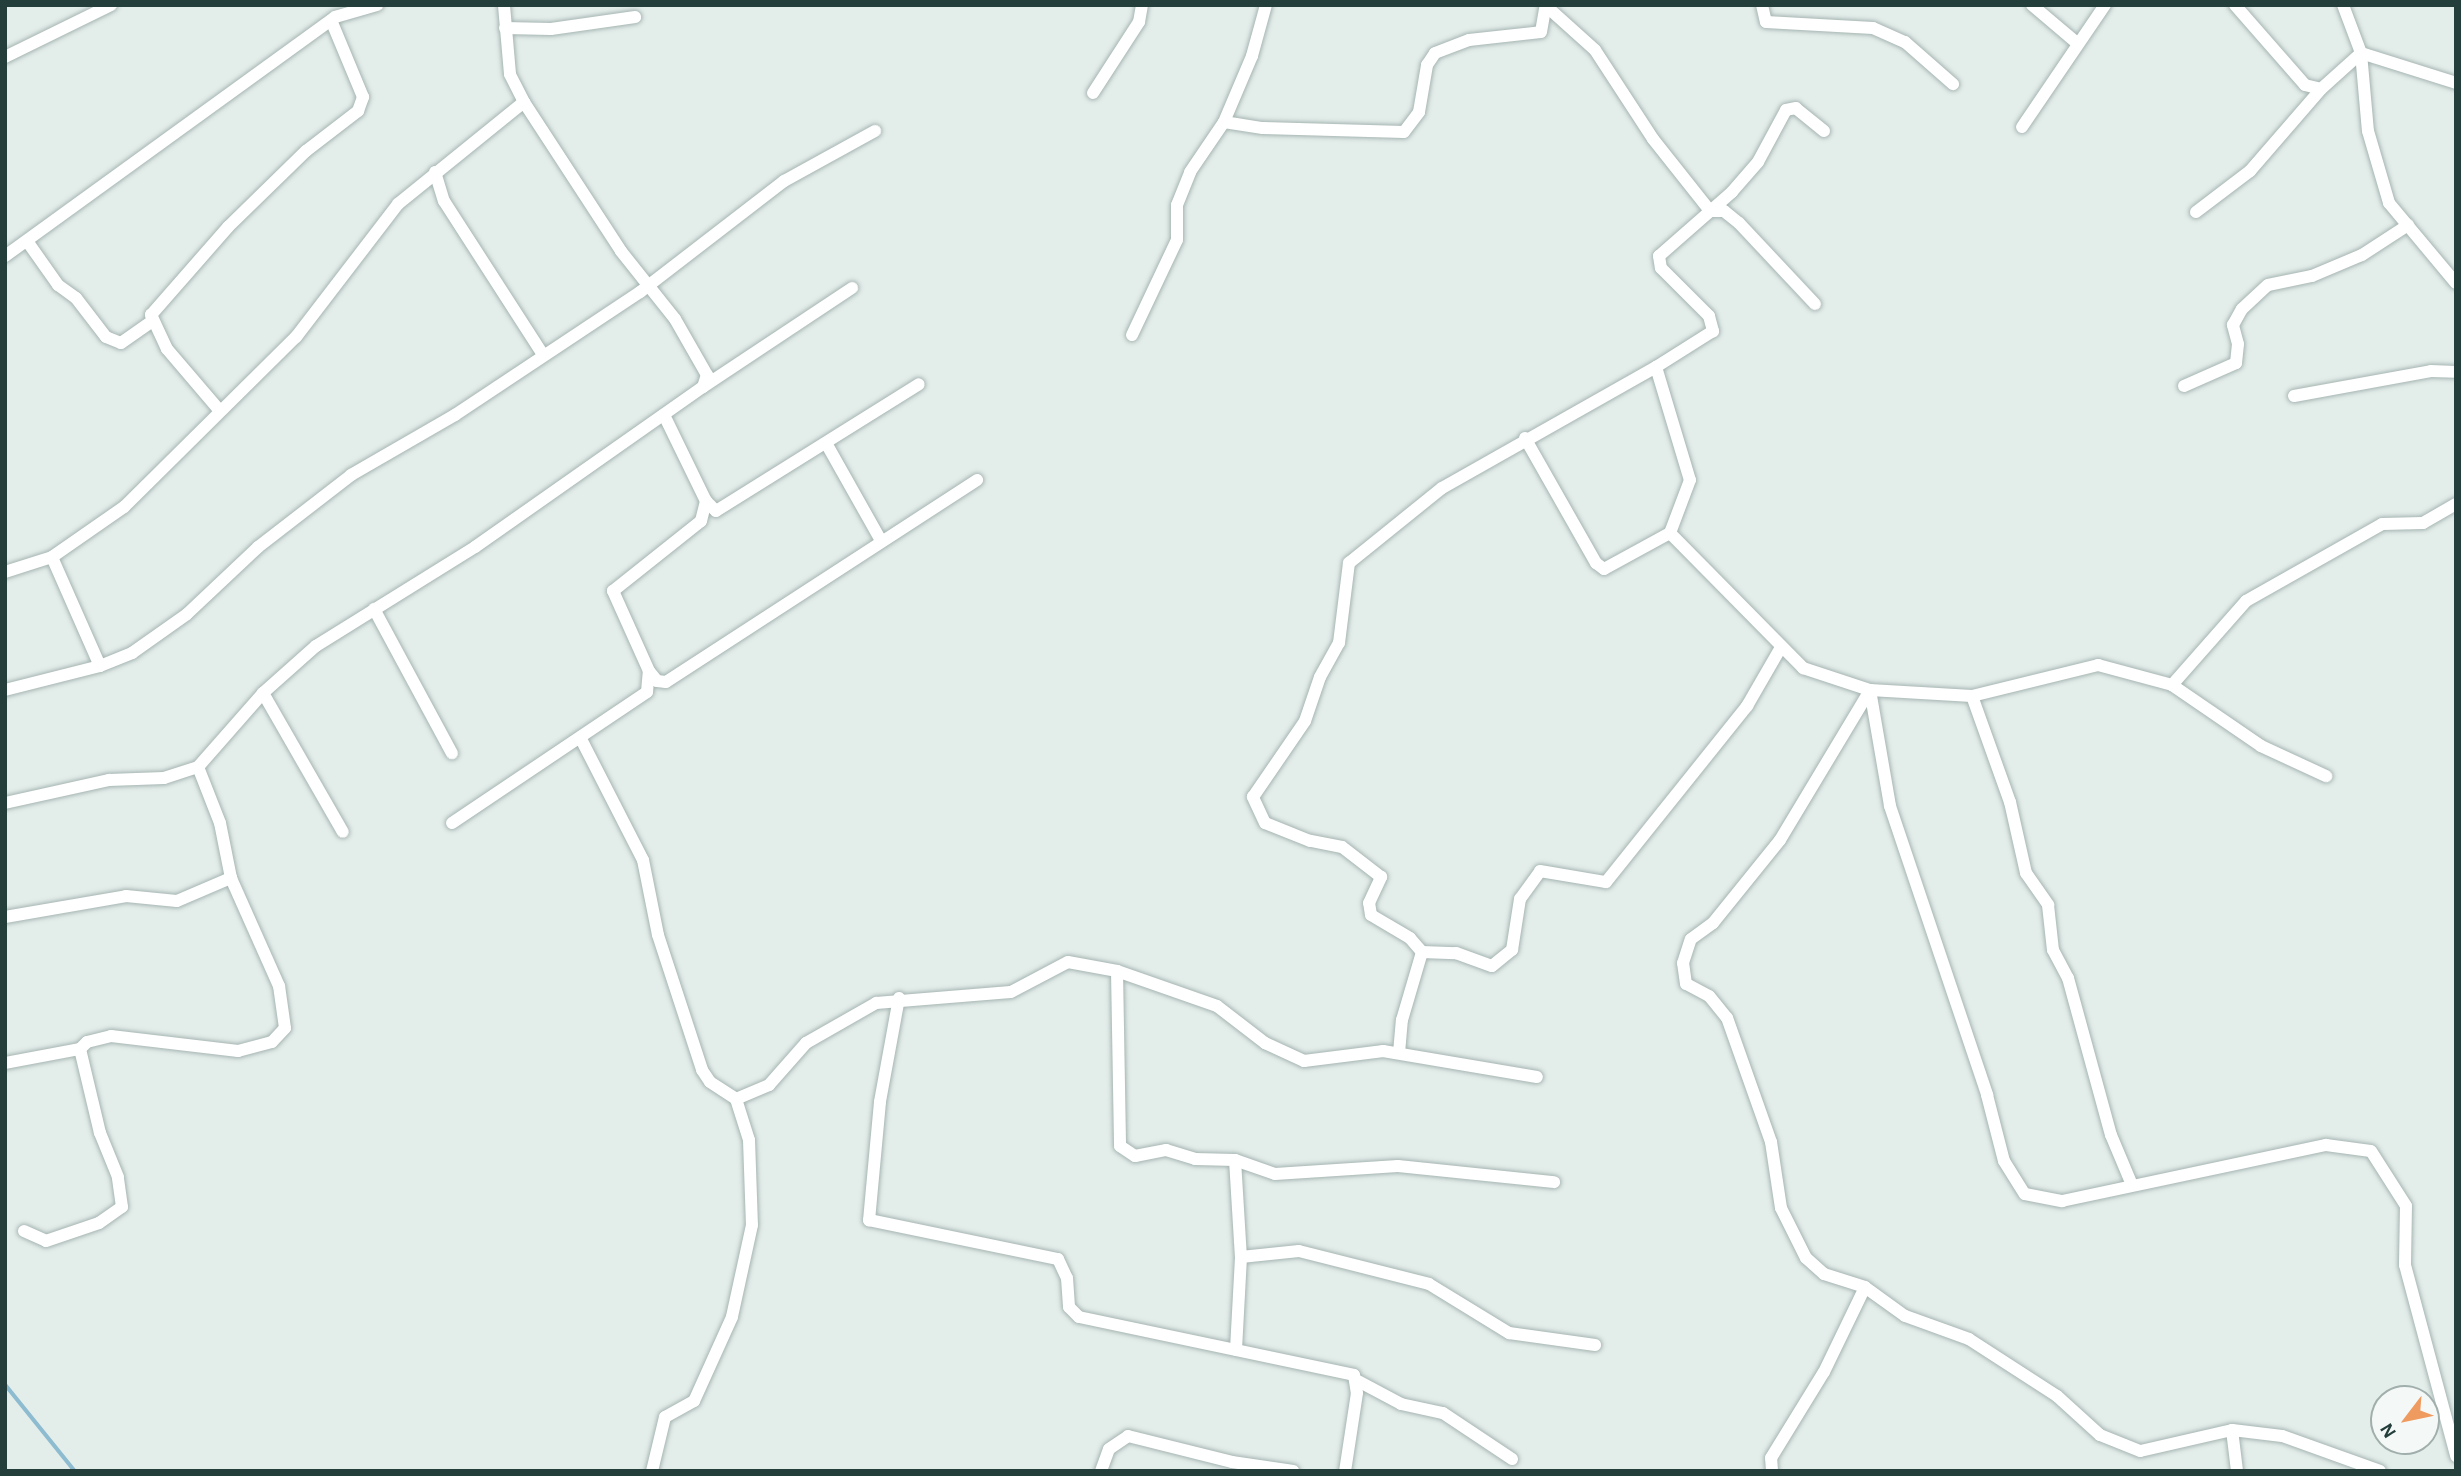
<!DOCTYPE html>
<html>
<head>
<meta charset="utf-8">
<style>
  body { margin:0 }
  #map { position:relative; width:2461px; height:1476px; overflow:hidden; background:#e3edea; font-family:"Alegreya Sans",sans-serif }
  div>[style] { position:absolute }
  [style*='--x'] { left:calc(var(--x)*1px); top:calc(var(--y)*1px); width:calc(var(--w)*1px); rotate:calc(var(--a)*1deg) }
  .stream>* { height:3.5px; margin:-1.75px; padding:0 1.75px; transform-origin:1.75px; border-radius:1.75px; background:#8dbbd0 }
  .roads { filter:drop-shadow(0 0 2px #a6b5b2) drop-shadow(0 0 2px #a6b5b2) }
  .street>* { height:12px; margin:-6px; padding:0 6px; transform-origin:6px; border-radius:6px; background:#fff }
  span { translate:-50% -50%; white-space:nowrap; text-align:center; line-height:1.15; -webkit-text-stroke:7px #f4f9f7; paint-order:stroke }
  .frame { position:absolute; inset:0; border:7px solid #233e3b; pointer-events:none }
  .north { position:absolute; left:2370px; top:1385px; width:70px; height:70px; box-sizing:border-box; background:#f4f9f7; border:2px solid #a0aeac; border-radius:50%; rotate:238deg; font-size:19px; font-weight:700; line-height:28px; text-align:center; color:#233e3b }
  .north::after { content:''; display:block; margin:auto; width:24px; height:32px; background:#ef9a5f; clip-path:polygon(50% 0,100% 100%,50% 72%,0 100%) }
</style>
</head>
<body>
<div id="map">
  <div class="stream">
    <div style="--x:5;--y:1384;--w:112;--a:51.2"></div>
  </div>
  <div class="roads">
    <div class="street">
      <div style="--x:1266;--y:5;--w:53;--a:105.4"></div>
      <div style="--x:1252;--y:56;--w:72;--a:113"></div>
      <div style="--x:1224;--y:122;--w:39;--a:9"></div>
      <div style="--x:1263;--y:128;--w:141;--a:1.6"></div>
      <div style="--x:1404;--y:132;--w:25;--a:-53"></div>
      <div style="--x:1419;--y:112;--w:48;--a:-80.3"></div>
      <div style="--x:1427;--y:65;--w:14;--a:-56"></div>
      <div style="--x:1435;--y:53;--w:36;--a:-21"></div>
      <div style="--x:1469;--y:40;--w:72;--a:-6.3"></div>
      <div style="--x:1541;--y:32;--w:23;--a:-80"></div>
      <div style="--x:1545;--y:5;--w:67;--a:42"></div>
      <div style="--x:1595;--y:50;--w:106;--a:56.9"></div>
      <div style="--x:1653;--y:139;--w:92;--a:51.6"></div>
      <div style="--x:1710;--y:211;--w:14;--a:0"></div>
      <div style="--x:1724;--y:211;--w:19;--a:39"></div>
      <div style="--x:1739;--y:223;--w:111;--a:46.8"></div>
      <div style="--x:1762;--y:5;--w:17;--a:77"></div>
      <div style="--x:1766;--y:22;--w:107;--a:3.2"></div>
      <div style="--x:1873;--y:28;--w:35;--a:24"></div>
      <div style="--x:1905;--y:42;--w:64;--a:41.2"></div>
      <div style="--x:2032;--y:5;--w:59;--a:40.2"></div>
      <div style="--x:2235;--y:5;--w:106;--a:48.8"></div>
      <div style="--x:2305;--y:85;--w:16;--a:14"></div>
      <div style="--x:2321;--y:89;--w:54;--a:-42"></div>
      <div style="--x:2361;--y:53;--w:100;--a:17.5"></div>
      <div style="--x:2343;--y:5;--w:51;--a:69.4"></div>
      <div style="--x:2361;--y:53;--w:78;--a:84.9"></div>
      <div style="--x:2368;--y:131;--w:75;--a:73.7"></div>
      <div style="--x:2389;--y:203;--w:104;--a:50.1"></div>
      <div style="--x:505;--y:28;--w:46;--a:1.2"></div>
      <div style="--x:551;--y:29;--w:85;--a:-8.1"></div>
      <div style="--x:5;--y:57;--w:118;--a:-26.1"></div>
      <div style="--x:1093;--y:93;--w:85;--a:-57.1"></div>
      <div style="--x:1139;--y:22;--w:17;--a:-80"></div>
      <div style="--x:2022;--y:127;--w:148;--a:-55.8"></div>
      <div style="--x:1824;--y:131;--w:36;--a:-141"></div>
      <div style="--x:1796;--y:108;--w:10;--a:169"></div>
      <div style="--x:1786;--y:110;--w:59;--a:118.3"></div>
      <div style="--x:1758;--y:162;--w:40;--a:131"></div>
      <div style="--x:1732;--y:192;--w:97;--a:138.8"></div>
      <div style="--x:1659;--y:256;--w:12;--a:81"></div>
      <div style="--x:1661;--y:268;--w:68;--a:45"></div>
      <div style="--x:1709;--y:316;--w:16;--a:75"></div>
      <div style="--x:1713;--y:331;--w:67;--a:147.7"></div>
      <div style="--x:1656;--y:367;--w:118;--a:73.3"></div>
      <div style="--x:1690;--y:480;--w:57;--a:110.7"></div>
      <div style="--x:1670;--y:533;--w:190;--a:45.4"></div>
      <div style="--x:1803;--y:668;--w:71;--a:18.2"></div>
      <div style="--x:1870;--y:690;--w:102;--a:3.4"></div>
      <div style="--x:1972;--y:696;--w:130;--a:-13.8"></div>
      <div style="--x:2098;--y:665;--w:77;--a:15.1"></div>
      <div style="--x:2172;--y:685;--w:112;--a:-48.6"></div>
      <div style="--x:2246;--y:601;--w:156;--a:-29.5"></div>
      <div style="--x:2382;--y:524;--w:41;--a:-1.4"></div>
      <div style="--x:2423;--y:523;--w:38;--a:-30"></div>
      <div style="--x:435;--y:172;--w:30;--a:73"></div>
      <div style="--x:444;--y:201;--w:181;--a:57.2"></div>
      <div style="--x:2196;--y:212;--w:68;--a:-37.2"></div>
      <div style="--x:2250;--y:171;--w:108;--a:-49.1"></div>
      <div style="--x:27;--y:241;--w:54;--a:54.8"></div>
      <div style="--x:58;--y:285;--w:22;--a:36"></div>
      <div style="--x:76;--y:298;--w:49;--a:52.4"></div>
      <div style="--x:106;--y:337;--w:16;--a:22"></div>
      <div style="--x:121;--y:343;--w:37;--a:-35"></div>
      <div style="--x:5;--y:256;--w:407;--a:-35.9"></div>
      <div style="--x:335;--y:17;--w:44;--a:-15.9"></div>
      <div style="--x:1132;--y:335;--w:105;--a:-64.7"></div>
      <div style="--x:1177;--y:240;--w:35;--a:-90"></div>
      <div style="--x:1177;--y:205;--w:35;--a:-68"></div>
      <div style="--x:1190;--y:172;--w:60;--a:-55.8"></div>
      <div style="--x:2184;--y:386;--w:57;--a:-23.9"></div>
      <div style="--x:2236;--y:363;--w:19;--a:-84"></div>
      <div style="--x:2238;--y:344;--w:20;--a:-105"></div>
      <div style="--x:2233;--y:325;--w:18;--a:-61"></div>
      <div style="--x:2242;--y:309;--w:35;--a:-43"></div>
      <div style="--x:2268;--y:285;--w:45;--a:-11.6"></div>
      <div style="--x:2312;--y:276;--w:54;--a:-22.8"></div>
      <div style="--x:2362;--y:255;--w:55;--a:-33.1"></div>
      <div style="--x:703;--y:387;--w:179;--a:-33.6"></div>
      <div style="--x:2294;--y:396;--w:139;--a:-10.3"></div>
      <div style="--x:2431;--y:371;--w:25;--a:2"></div>
      <div style="--x:220;--y:411;--w:82;--a:-130.5"></div>
      <div style="--x:167;--y:349;--w:38;--a:-115"></div>
      <div style="--x:151;--y:315;--w:117;--a:-48.8"></div>
      <div style="--x:228;--y:227;--w:109;--a:-44.3"></div>
      <div style="--x:306;--y:151;--w:66;--a:-37.6"></div>
      <div style="--x:358;--y:111;--w:15;--a:-70"></div>
      <div style="--x:363;--y:97;--w:83;--a:-112.6"></div>
      <div style="--x:664;--y:415;--w:96;--a:64"></div>
      <div style="--x:706;--y:501;--w:14;--a:45"></div>
      <div style="--x:716;--y:511;--w:239;--a:-32"></div>
      <div style="--x:1525;--y:438;--w:144;--a:60.4"></div>
      <div style="--x:1596;--y:563;--w:10;--a:37"></div>
      <div style="--x:1604;--y:569;--w:75;--a:-28.6"></div>
      <div style="--x:826;--y:443;--w:110;--a:60.6"></div>
      <div style="--x:5;--y:572;--w:49;--a:-17.7"></div>
      <div style="--x:52;--y:557;--w:88;--a:-34.8"></div>
      <div style="--x:124;--y:507;--w:242;--a:-44.7"></div>
      <div style="--x:296;--y:337;--w:168;--a:-52.5"></div>
      <div style="--x:398;--y:204;--w:162;--a:-39"></div>
      <div style="--x:374;--y:609;--w:164;--a:61.6"></div>
      <div style="--x:100;--y:666;--w:35;--a:-22"></div>
      <div style="--x:132;--y:653;--w:67;--a:-35.3"></div>
      <div style="--x:187;--y:614;--w:98;--a:-43.3"></div>
      <div style="--x:258;--y:547;--w:118;--a:-37.7"></div>
      <div style="--x:351;--y:475;--w:120;--a:-30"></div>
      <div style="--x:455;--y:415;--w:222;--a:-33.6"></div>
      <div style="--x:640;--y:292;--w:182;--a:-37.6"></div>
      <div style="--x:784;--y:181;--w:104;--a:-28.8"></div>
      <div style="--x:649;--y:671;--w:13;--a:51"></div>
      <div style="--x:657;--y:681;--w:9;--a:6"></div>
      <div style="--x:666;--y:682;--w:371;--a:-33"></div>
      <div style="--x:2172;--y:685;--w:108;--a:34.4"></div>
      <div style="--x:2261;--y:746;--w:72;--a:24.8"></div>
      <div style="--x:5;--y:690;--w:98;--a:-14.2"></div>
      <div style="--x:100;--y:666;--w:119;--a:-113.8"></div>
      <div style="--x:263;--y:693;--w:160;--a:60.1"></div>
      <div style="--x:1972;--y:696;--w:113;--a:70.3"></div>
      <div style="--x:2010;--y:802;--w:73;--a:77.3"></div>
      <div style="--x:2026;--y:873;--w:39;--a:55"></div>
      <div style="--x:2048;--y:905;--w:45;--a:83.7"></div>
      <div style="--x:2053;--y:950;--w:32;--a:62"></div>
      <div style="--x:2068;--y:978;--w:163;--a:74.7"></div>
      <div style="--x:2111;--y:1135;--w:54;--a:67.2"></div>
      <div style="--x:581;--y:739;--w:136;--a:62.9"></div>
      <div style="--x:643;--y:860;--w:76;--a:78.7"></div>
      <div style="--x:658;--y:935;--w:142;--a:71.9"></div>
      <div style="--x:702;--y:1070;--w:14;--a:56"></div>
      <div style="--x:710;--y:1082;--w:31;--a:33"></div>
      <div style="--x:736;--y:1099;--w:43;--a:72.4"></div>
      <div style="--x:749;--y:1140;--w:85;--a:88"></div>
      <div style="--x:752;--y:1225;--w:94;--a:102.3"></div>
      <div style="--x:732;--y:1317;--w:92;--a:114.3"></div>
      <div style="--x:694;--y:1401;--w:33;--a:151"></div>
      <div style="--x:665;--y:1417;--w:56;--a:103.5"></div>
      <div style="--x:5;--y:803;--w:107;--a:-12.5"></div>
      <div style="--x:109;--y:780;--w:55;--a:-2.1"></div>
      <div style="--x:164;--y:778;--w:36;--a:-18"></div>
      <div style="--x:198;--y:767;--w:98;--a:-48.7"></div>
      <div style="--x:263;--y:693;--w:71;--a:-41.6"></div>
      <div style="--x:316;--y:646;--w:187;--a:-31.9"></div>
      <div style="--x:475;--y:547;--w:279;--a:-35.1"></div>
      <div style="--x:703;--y:387;--w:13;--a:-72"></div>
      <div style="--x:707;--y:375;--w:64;--a:-119.7"></div>
      <div style="--x:675;--y:319;--w:87;--a:-128.5"></div>
      <div style="--x:621;--y:251;--w:178;--a:-123.1"></div>
      <div style="--x:524;--y:102;--w:31;--a:-117"></div>
      <div style="--x:510;--y:74;--w:69;--a:-95"></div>
      <div style="--x:452;--y:823;--w:235;--a:-33.9"></div>
      <div style="--x:647;--y:692;--w:21;--a:-85"></div>
      <div style="--x:649;--y:671;--w:88;--a:-114.2"></div>
      <div style="--x:613;--y:591;--w:112;--a:-38.5"></div>
      <div style="--x:701;--y:521;--w:21;--a:-76"></div>
      <div style="--x:5;--y:917;--w:123;--a:-9.8"></div>
      <div style="--x:126;--y:896;--w:51;--a:5.6"></div>
      <div style="--x:177;--y:901;--w:59;--a:-23.1"></div>
      <div style="--x:231;--y:878;--w:56;--a:-101.3"></div>
      <div style="--x:220;--y:823;--w:60;--a:-111.4"></div>
      <div style="--x:1422;--y:952;--w:34;--a:2"></div>
      <div style="--x:1456;--y:953;--w:38;--a:20"></div>
      <div style="--x:1492;--y:966;--w:26;--a:-39"></div>
      <div style="--x:1512;--y:950;--w:52;--a:-81.1"></div>
      <div style="--x:1520;--y:899;--w:34;--a:-54"></div>
      <div style="--x:1540;--y:871;--w:67;--a:9.5"></div>
      <div style="--x:1606;--y:882;--w:226;--a:-51.3"></div>
      <div style="--x:1747;--y:706;--w:68;--a:-60"></div>
      <div style="--x:1117;--y:971;--w:175;--a:89"></div>
      <div style="--x:1120;--y:1146;--w:18;--a:34"></div>
      <div style="--x:1135;--y:1156;--w:32;--a:-11"></div>
      <div style="--x:1166;--y:1150;--w:30;--a:17"></div>
      <div style="--x:1195;--y:1159;--w:40;--a:1.4"></div>
      <div style="--x:1235;--y:1160;--w:42;--a:19.3"></div>
      <div style="--x:1275;--y:1174;--w:123;--a:-3.7"></div>
      <div style="--x:1398;--y:1166;--w:157;--a:5.9"></div>
      <div style="--x:899;--y:998;--w:106;--a:100.4"></div>
      <div style="--x:880;--y:1102;--w:119;--a:95.3"></div>
      <div style="--x:869;--y:1220;--w:193;--a:11.7"></div>
      <div style="--x:1058;--y:1259;--w:21;--a:65"></div>
      <div style="--x:1067;--y:1278;--w:29;--a:86"></div>
      <div style="--x:1069;--y:1307;--w:14;--a:45"></div>
      <div style="--x:1079;--y:1317;--w:281;--a:11.9"></div>
      <div style="--x:1354;--y:1375;--w:18;--a:81"></div>
      <div style="--x:1357;--y:1393;--w:79;--a:98.7"></div>
      <div style="--x:1399;--y:1053;--w:33;--a:-85"></div>
      <div style="--x:1402;--y:1020;--w:71;--a:-73.6"></div>
      <div style="--x:1422;--y:952;--w:18;--a:-131"></div>
      <div style="--x:1410;--y:938;--w:45;--a:-149.5"></div>
      <div style="--x:1371;--y:915;--w:12;--a:-99"></div>
      <div style="--x:1369;--y:903;--w:29;--a:-65"></div>
      <div style="--x:1381;--y:877;--w:49;--a:-142.4"></div>
      <div style="--x:1342;--y:847;--w:33;--a:-169"></div>
      <div style="--x:1310;--y:841;--w:48;--a:-158.2"></div>
      <div style="--x:1265;--y:823;--w:29;--a:-115"></div>
      <div style="--x:1253;--y:797;--w:92;--a:-55.6"></div>
      <div style="--x:1305;--y:721;--w:46;--a:-71.2"></div>
      <div style="--x:1320;--y:677;--w:39;--a:-61"></div>
      <div style="--x:1339;--y:643;--w:81;--a:-82.9"></div>
      <div style="--x:1349;--y:563;--w:119;--a:-38.9"></div>
      <div style="--x:1442;--y:488;--w:246;--a:-29.5"></div>
      <div style="--x:5;--y:1063;--w:76;--a:-10.6"></div>
      <div style="--x:736;--y:1099;--w:36;--a:-23"></div>
      <div style="--x:769;--y:1085;--w:56;--a:-48.6"></div>
      <div style="--x:806;--y:1043;--w:81;--a:-29.7"></div>
      <div style="--x:876;--y:1003;--w:135;--a:-4.7"></div>
      <div style="--x:1011;--y:992;--w:64;--a:-27.8"></div>
      <div style="--x:1068;--y:962;--w:50;--a:10.4"></div>
      <div style="--x:1117;--y:971;--w:106;--a:19.3"></div>
      <div style="--x:1217;--y:1006;--w:61;--a:37.6"></div>
      <div style="--x:1265;--y:1043;--w:43;--a:24.8"></div>
      <div style="--x:1304;--y:1061;--w:80;--a:-7.2"></div>
      <div style="--x:1383;--y:1051;--w:156;--a:9.6"></div>
      <div style="--x:1235;--y:1160;--w:97;--a:86.5"></div>
      <div style="--x:1241;--y:1257;--w:93;--a:93.1"></div>
      <div style="--x:24;--y:1231;--w:24;--a:24"></div>
      <div style="--x:46;--y:1241;--w:56;--a:-18.8"></div>
      <div style="--x:99;--y:1223;--w:28;--a:-35"></div>
      <div style="--x:122;--y:1207;--w:30;--a:-98"></div>
      <div style="--x:118;--y:1177;--w:48;--a:-112.2"></div>
      <div style="--x:100;--y:1133;--w:86;--a:-103.4"></div>
      <div style="--x:80;--y:1049;--w:10;--a:-45"></div>
      <div style="--x:87;--y:1042;--w:25;--a:-14"></div>
      <div style="--x:111;--y:1036;--w:128;--a:6.7"></div>
      <div style="--x:238;--y:1051;--w:35;--a:-15"></div>
      <div style="--x:272;--y:1042;--w:19;--a:-47"></div>
      <div style="--x:285;--y:1028;--w:42;--a:-98.1"></div>
      <div style="--x:279;--y:986;--w:118;--a:-114"></div>
      <div style="--x:1241;--y:1257;--w:58;--a:-5.9"></div>
      <div style="--x:1299;--y:1251;--w:134;--a:14.2"></div>
      <div style="--x:1429;--y:1284;--w:94;--a:31.5"></div>
      <div style="--x:1509;--y:1333;--w:87;--a:7.9"></div>
      <div style="--x:1358;--y:1381;--w:49;--a:28.1"></div>
      <div style="--x:1401;--y:1404;--w:43;--a:12.1"></div>
      <div style="--x:1443;--y:1413;--w:83;--a:33.7"></div>
      <div style="--x:2232;--y:1430;--w:41;--a:83"></div>
      <div style="--x:1101;--y:1471;--w:23;--a:-70"></div>
      <div style="--x:1109;--y:1449;--w:23;--a:-34"></div>
      <div style="--x:1128;--y:1436;--w:107;--a:14"></div>
      <div style="--x:1232;--y:1462;--w:62;--a:8.4"></div>
      <div style="--x:1772;--y:1471;--w:13;--a:-94"></div>
      <div style="--x:1771;--y:1458;--w:101;--a:-58.4"></div>
      <div style="--x:1824;--y:1372;--w:94;--a:-64.2"></div>
      <div style="--x:2380;--y:1471;--w:104;--a:-160.3"></div>
      <div style="--x:2282;--y:1436;--w:50;--a:-173.2"></div>
      <div style="--x:2232;--y:1430;--w:94;--a:167.1"></div>
      <div style="--x:2140;--y:1451;--w:43;--a:-158.2"></div>
      <div style="--x:2100;--y:1435;--w:58;--a:-137.8"></div>
      <div style="--x:2057;--y:1396;--w:105;--a:-147.1"></div>
      <div style="--x:1969;--y:1339;--w:68;--a:-160.2"></div>
      <div style="--x:1905;--y:1316;--w:49;--a:-144.1"></div>
      <div style="--x:1865;--y:1287;--w:43;--a:-162.4"></div>
      <div style="--x:1824;--y:1274;--w:24;--a:-138"></div>
      <div style="--x:1806;--y:1258;--w:56;--a:-116.6"></div>
      <div style="--x:1781;--y:1208;--w:67;--a:-98.6"></div>
      <div style="--x:1771;--y:1142;--w:132;--a:-109.5"></div>
      <div style="--x:1727;--y:1018;--w:28;--a:-129"></div>
      <div style="--x:1709;--y:996;--w:26;--a:-152"></div>
      <div style="--x:1686;--y:984;--w:21;--a:-98"></div>
      <div style="--x:1683;--y:963;--w:25;--a:-72"></div>
      <div style="--x:1691;--y:939;--w:27;--a:-36"></div>
      <div style="--x:1713;--y:923;--w:107;--a:-51.1"></div>
      <div style="--x:1780;--y:840;--w:175;--a:-59"></div>
      <div style="--x:1870;--y:690;--w:118;--a:80.2"></div>
      <div style="--x:1890;--y:806;--w:305;--a:71.4"></div>
      <div style="--x:1987;--y:1095;--w:68;--a:75.6"></div>
      <div style="--x:2004;--y:1161;--w:39;--a:58"></div>
      <div style="--x:2025;--y:1194;--w:38;--a:11"></div>
      <div style="--x:2062;--y:1201;--w:270;--a:-12"></div>
      <div style="--x:2326;--y:1145;--w:45;--a:7.6"></div>
      <div style="--x:2371;--y:1151;--w:65;--a:57.5"></div>
      <div style="--x:2406;--y:1206;--w:59;--a:91"></div>
      <div style="--x:2405;--y:1265;--w:198;--a:75"></div>
    </div>
  </div>
  <div class="frame"></div>
  <div class="north">N</div>
</div>
</body>
</html>
